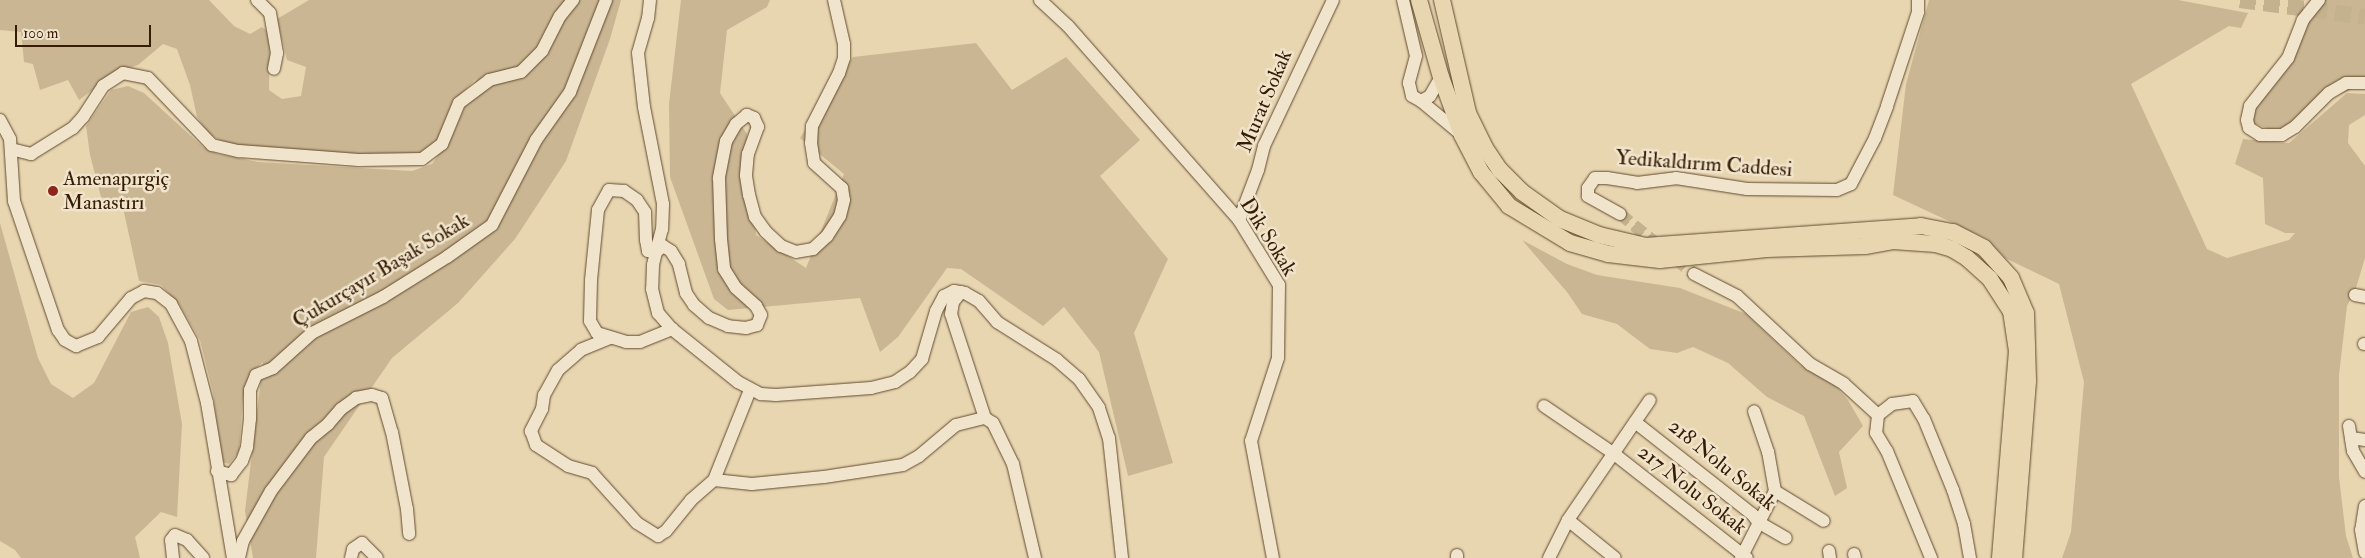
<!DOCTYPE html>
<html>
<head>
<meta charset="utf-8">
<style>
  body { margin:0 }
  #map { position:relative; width:2365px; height:558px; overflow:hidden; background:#e8d6b1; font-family:"IM FELL Double Pica",serif }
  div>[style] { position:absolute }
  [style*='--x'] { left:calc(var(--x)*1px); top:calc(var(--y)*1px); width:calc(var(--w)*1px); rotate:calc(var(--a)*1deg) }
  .green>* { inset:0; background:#cab693 }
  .minor-tunnel>* { height:12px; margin-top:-6px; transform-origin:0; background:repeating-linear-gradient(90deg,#c4b18e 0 12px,transparent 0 18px) }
  .major-tunnel>* { height:16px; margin-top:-8px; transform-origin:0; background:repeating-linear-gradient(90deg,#c4b18e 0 16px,transparent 0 24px) }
  .roads { filter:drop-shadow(0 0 1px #624a2e) drop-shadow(0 0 1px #624a2e) }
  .minor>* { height:12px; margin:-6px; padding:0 6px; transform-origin:6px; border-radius:6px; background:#f0e4cc }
  .major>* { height:16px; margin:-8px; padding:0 8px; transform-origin:8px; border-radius:8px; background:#e8d6b1 }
  .dots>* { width:14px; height:14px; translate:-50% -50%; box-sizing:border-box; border:2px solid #f0e4cc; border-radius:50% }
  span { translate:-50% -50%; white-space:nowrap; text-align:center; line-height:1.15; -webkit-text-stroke:5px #f0e4cc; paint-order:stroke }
  .street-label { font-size:21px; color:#361c03 }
  .poi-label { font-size:21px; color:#361c03 }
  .left { translate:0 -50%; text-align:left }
  .scale { position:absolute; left:15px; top:25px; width:136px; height:22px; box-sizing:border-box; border:2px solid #361c03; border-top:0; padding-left:6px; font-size:15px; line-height:18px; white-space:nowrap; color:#361c03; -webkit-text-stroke:4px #f0e4cc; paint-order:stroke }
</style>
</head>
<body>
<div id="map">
  <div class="green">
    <div style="clip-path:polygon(0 0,209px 0,234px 26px,250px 34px,262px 27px,270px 33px,269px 90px,282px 99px,301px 96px,306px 67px,287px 60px,277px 19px,309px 0,621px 0,610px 39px,566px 161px,515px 239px,458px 303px,392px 358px,324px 457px,316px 558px,253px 558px,245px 511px,263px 362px,251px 373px,243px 398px,239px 452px,229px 464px,222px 462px,213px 393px,200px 340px,179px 304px,161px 285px,139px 281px,122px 203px,101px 197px,90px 155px,86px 126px,111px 90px,128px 86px,144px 93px,203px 147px,218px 154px,258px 162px,412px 171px,432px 164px,453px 134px,477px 78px,458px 97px,439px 142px,421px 156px,356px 157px,226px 144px,208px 133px,197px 117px,190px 85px,177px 49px,163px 44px,138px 65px,117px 72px,79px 100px,68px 80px,40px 90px,33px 64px,24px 62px,21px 32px,0 30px)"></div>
    <div style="clip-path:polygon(681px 0,770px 0,767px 7px,727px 30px,720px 93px,747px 134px,756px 235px,806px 268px,844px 174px,800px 138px,853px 57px,976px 43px,1012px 90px,1066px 57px,1140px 140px,1100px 176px,1168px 259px,1134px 333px,1173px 463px,1128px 476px,1099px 352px,1064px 307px,1043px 326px,961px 269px,947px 268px,898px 337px,880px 352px,860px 298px,728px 310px,714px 299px,670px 177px,669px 104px)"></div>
    <div style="clip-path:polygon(1929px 0,2178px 0,2248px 13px,2241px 28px,2229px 26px,2131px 84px,2207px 249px,2227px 258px,2289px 240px,2295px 233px,2285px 233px,2265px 224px,2263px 178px,2235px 164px,2243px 139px,2289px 143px,2347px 93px,2365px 94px,2365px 115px,2349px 125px,2348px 143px,2365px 166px,2365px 258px,2356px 288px,2347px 306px,2339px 375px,2339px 477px,2346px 536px,2353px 558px,2062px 558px,2071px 532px,2084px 382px,2059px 284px,2005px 258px,1987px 239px,1893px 195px,1906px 84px)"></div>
    <div style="clip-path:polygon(2320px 0,2365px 0,2365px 85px,2320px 101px,2282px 135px,2247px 120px)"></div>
    <div style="clip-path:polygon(0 223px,38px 358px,51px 384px,73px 398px,94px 383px,131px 312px,148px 307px,159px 317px,168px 343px,182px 424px,177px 517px,161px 512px,135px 537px,140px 558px,21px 558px,15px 550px,0 541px)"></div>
    <div style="clip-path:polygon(1522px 240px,1567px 264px,1597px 275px,1680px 288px,1746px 314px,1800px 365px,1833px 383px,1848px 400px,1863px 426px,1839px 452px,1847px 488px,1835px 496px,1804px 416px,1767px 397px,1728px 363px,1693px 347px,1677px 353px,1650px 349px,1617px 324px,1582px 314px,1567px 292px)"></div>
  </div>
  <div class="minor-tunnel">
    <div style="--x:1620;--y:214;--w:95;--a:39"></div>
  </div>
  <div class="major-tunnel">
    <div style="--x:2240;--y:0;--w:126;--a:7.7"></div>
  </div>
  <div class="roads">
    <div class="minor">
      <div style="--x:257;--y:0;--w:18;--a:45"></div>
      <div style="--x:270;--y:13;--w:41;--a:80.1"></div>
      <div style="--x:277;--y:53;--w:16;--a:101"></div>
      <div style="--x:650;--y:0;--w:18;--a:96"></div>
      <div style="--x:648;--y:18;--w:36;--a:106"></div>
      <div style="--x:638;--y:53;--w:54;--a:83.7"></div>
      <div style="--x:644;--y:107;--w:99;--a:78.9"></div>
      <div style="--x:663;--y:204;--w:25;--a:92"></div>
      <div style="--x:662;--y:229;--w:24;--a:105"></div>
      <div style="--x:656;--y:252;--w:8;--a:-173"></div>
      <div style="--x:648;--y:251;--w:11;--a:-100"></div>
      <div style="--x:646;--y:240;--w:28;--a:-92"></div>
      <div style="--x:645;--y:212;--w:14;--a:-124"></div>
      <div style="--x:637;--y:200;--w:16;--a:-145"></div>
      <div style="--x:624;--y:191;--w:15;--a:-176"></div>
      <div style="--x:609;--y:190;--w:23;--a:119"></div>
      <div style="--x:598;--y:210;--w:70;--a:95.7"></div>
      <div style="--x:591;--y:280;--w:41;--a:91.4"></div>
      <div style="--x:590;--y:321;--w:14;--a:60"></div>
      <div style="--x:597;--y:333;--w:30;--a:17"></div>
      <div style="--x:626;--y:342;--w:14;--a:0"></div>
      <div style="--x:640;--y:342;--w:35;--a:-22"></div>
      <div style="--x:834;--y:0;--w:45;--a:77.2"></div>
      <div style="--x:844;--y:44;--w:14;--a:90"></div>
      <div style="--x:844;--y:58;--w:16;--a:108"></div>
      <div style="--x:839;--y:73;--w:59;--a:117"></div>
      <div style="--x:812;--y:126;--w:17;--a:93"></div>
      <div style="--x:811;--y:143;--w:20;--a:81"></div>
      <div style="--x:814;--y:163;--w:38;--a:42"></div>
      <div style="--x:842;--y:188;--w:12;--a:81"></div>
      <div style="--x:844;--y:200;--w:16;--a:104"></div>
      <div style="--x:840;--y:216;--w:24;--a:123"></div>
      <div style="--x:827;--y:236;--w:19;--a:137"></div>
      <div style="--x:813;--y:249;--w:17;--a:170"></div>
      <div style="--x:796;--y:252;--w:16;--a:-158"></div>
      <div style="--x:781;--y:246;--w:21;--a:-137"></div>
      <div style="--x:766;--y:232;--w:19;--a:-126"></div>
      <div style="--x:755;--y:217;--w:23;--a:-105"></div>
      <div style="--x:749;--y:195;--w:20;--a:-99"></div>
      <div style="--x:746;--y:175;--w:21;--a:-85"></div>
      <div style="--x:748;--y:154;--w:29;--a:-70"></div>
      <div style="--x:758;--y:127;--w:10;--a:-114"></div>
      <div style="--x:754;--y:118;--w:8;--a:-157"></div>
      <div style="--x:747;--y:115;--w:14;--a:141"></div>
      <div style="--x:736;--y:124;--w:20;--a:120"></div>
      <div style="--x:726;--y:141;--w:38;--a:101"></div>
      <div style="--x:719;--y:178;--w:61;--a:88.1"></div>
      <div style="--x:721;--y:239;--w:30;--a:84"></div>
      <div style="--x:724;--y:269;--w:22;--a:58"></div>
      <div style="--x:736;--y:288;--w:27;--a:42"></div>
      <div style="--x:756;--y:306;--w:10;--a:61"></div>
      <div style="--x:761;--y:315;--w:11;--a:112"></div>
      <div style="--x:757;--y:325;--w:11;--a:165"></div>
      <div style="--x:746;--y:328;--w:18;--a:-174"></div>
      <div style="--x:728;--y:326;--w:21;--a:-157"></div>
      <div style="--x:709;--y:318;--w:20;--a:-139"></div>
      <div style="--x:694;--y:305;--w:14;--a:-124"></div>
      <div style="--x:686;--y:293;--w:30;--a:-104"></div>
      <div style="--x:679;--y:264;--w:15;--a:-122"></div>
      <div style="--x:671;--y:251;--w:9;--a:-148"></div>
      <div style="--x:663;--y:246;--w:9;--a:139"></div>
      <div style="--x:656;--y:252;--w:13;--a:103"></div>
      <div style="--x:653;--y:265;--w:24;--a:92"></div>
      <div style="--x:652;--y:289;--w:25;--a:76"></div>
      <div style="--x:658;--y:313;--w:21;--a:49"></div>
      <div style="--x:672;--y:329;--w:85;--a:38.8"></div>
      <div style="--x:738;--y:382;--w:26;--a:28"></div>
      <div style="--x:761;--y:394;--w:15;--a:4"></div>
      <div style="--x:776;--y:395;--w:95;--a:-4.2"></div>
      <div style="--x:871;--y:388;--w:25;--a:-14"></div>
      <div style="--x:895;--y:382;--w:18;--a:-34"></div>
      <div style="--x:910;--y:372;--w:18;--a:-47"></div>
      <div style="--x:922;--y:359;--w:50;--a:-73.7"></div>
      <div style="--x:936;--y:311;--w:17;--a:-62"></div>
      <div style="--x:944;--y:296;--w:11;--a:-27"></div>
      <div style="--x:954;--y:291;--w:11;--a:10"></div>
      <div style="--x:965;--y:293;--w:16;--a:30"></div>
      <div style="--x:979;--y:301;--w:28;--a:49"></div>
      <div style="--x:997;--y:322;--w:71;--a:32.3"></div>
      <div style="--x:1057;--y:360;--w:29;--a:41"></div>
      <div style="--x:1079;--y:379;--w:35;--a:55"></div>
      <div style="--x:1099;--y:408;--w:32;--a:72"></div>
      <div style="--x:1109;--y:438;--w:121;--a:83.8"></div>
      <div style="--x:1040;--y:0;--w:38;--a:43"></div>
      <div style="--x:1068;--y:26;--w:259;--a:48.6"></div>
      <div style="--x:1239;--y:220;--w:76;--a:58.4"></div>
      <div style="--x:1279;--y:285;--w:73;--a:90.8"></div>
      <div style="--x:1278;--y:358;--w:87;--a:108"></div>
      <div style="--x:1251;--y:441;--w:119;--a:79.4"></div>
      <div style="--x:1403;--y:0;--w:57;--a:76.9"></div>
      <div style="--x:1416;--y:56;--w:28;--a:105"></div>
      <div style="--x:1409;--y:83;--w:13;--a:77"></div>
      <div style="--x:1412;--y:96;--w:10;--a:29"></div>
      <div style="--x:1421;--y:101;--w:53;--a:39.7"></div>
      <div style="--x:2319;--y:0;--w:26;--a:129"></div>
      <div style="--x:2303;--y:20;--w:41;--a:111.5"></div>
      <div style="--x:2288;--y:58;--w:61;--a:128.4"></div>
      <div style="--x:2250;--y:106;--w:14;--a:102"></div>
      <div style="--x:2247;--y:120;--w:8;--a:76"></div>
      <div style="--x:2249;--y:128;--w:13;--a:32"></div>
      <div style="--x:2260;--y:135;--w:22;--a:0"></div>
      <div style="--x:2282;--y:135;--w:15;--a:-32"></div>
      <div style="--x:2295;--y:127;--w:48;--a:-45"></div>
      <div style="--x:2329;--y:93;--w:20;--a:-30"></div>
      <div style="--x:2346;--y:83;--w:19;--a:0"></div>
      <div style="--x:1421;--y:101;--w:10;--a:-29"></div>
      <div style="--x:1430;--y:96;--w:22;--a:-60"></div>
      <div style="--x:0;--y:120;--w:21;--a:62"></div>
      <div style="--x:10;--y:139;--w:62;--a:86.3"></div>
      <div style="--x:14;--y:201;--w:136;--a:71.2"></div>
      <div style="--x:58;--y:330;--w:12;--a:55"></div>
      <div style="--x:65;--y:340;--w:13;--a:29"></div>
      <div style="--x:76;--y:346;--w:24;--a:-22"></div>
      <div style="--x:98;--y:337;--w:51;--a:-49.8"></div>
      <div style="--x:131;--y:298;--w:15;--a:-28"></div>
      <div style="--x:144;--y:291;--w:13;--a:9"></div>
      <div style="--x:157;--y:293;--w:18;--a:38"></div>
      <div style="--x:171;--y:304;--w:42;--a:61.6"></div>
      <div style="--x:191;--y:341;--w:64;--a:75.5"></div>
      <div style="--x:207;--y:403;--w:157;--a:80.5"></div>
      <div style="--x:11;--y:149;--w:21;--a:14"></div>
      <div style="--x:31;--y:154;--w:49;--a:-31.8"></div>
      <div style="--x:73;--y:128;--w:15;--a:-48"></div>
      <div style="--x:83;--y:117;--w:37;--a:-57"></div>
      <div style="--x:103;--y:86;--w:24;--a:-33"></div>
      <div style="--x:123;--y:73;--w:25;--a:11"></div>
      <div style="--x:148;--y:78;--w:93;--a:46.3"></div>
      <div style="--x:212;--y:145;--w:28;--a:13"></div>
      <div style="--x:239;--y:151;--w:120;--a:4.3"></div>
      <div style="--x:359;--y:160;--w:63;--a:-0.9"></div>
      <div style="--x:422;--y:159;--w:25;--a:-37"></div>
      <div style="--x:442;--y:144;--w:44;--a:-67.5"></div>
      <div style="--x:459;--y:103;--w:38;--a:-37"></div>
      <div style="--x:489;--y:80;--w:33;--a:-14"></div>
      <div style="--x:521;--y:72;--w:30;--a:-45"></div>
      <div style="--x:542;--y:51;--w:39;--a:-63"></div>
      <div style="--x:560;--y:16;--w:21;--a:-51"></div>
      <div style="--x:1620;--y:214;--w:37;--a:-151"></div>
      <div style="--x:1588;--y:196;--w:8;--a:-90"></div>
      <div style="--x:1588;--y:188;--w:12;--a:-55"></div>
      <div style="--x:1595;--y:178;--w:12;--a:0"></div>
      <div style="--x:1607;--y:178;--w:30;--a:9"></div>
      <div style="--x:1637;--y:183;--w:39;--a:-7"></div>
      <div style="--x:1676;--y:178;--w:72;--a:8.8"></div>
      <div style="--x:1747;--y:189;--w:90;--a:0.6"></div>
      <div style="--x:1837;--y:190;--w:15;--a:-23"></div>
      <div style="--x:1851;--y:184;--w:52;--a:-62.4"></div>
      <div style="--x:1875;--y:138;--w:34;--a:-69"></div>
      <div style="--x:1887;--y:106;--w:99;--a:-71.7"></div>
      <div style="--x:1918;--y:12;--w:12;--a:-90"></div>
      <div style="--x:1239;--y:220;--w:53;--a:-69.2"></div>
      <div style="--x:1258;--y:170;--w:25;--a:-76"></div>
      <div style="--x:1264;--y:146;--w:161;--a:-64.7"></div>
      <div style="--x:1694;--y:274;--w:48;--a:27.1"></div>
      <div style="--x:1737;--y:296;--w:100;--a:43"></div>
      <div style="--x:1810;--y:364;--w:39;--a:30"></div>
      <div style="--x:1844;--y:384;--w:46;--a:42.4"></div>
      <div style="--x:961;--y:292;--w:13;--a:129"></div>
      <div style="--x:953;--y:302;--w:12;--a:99"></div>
      <div style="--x:951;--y:314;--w:109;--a:71.9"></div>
      <div style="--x:2355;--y:295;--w:10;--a:11"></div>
      <div style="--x:610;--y:338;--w:31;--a:158"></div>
      <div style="--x:581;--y:350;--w:30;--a:139"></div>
      <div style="--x:558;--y:370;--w:29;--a:119"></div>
      <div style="--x:544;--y:395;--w:14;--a:98"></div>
      <div style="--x:542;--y:409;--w:25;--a:117"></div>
      <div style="--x:531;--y:431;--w:15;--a:70"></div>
      <div style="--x:536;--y:445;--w:38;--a:33"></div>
      <div style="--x:568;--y:466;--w:25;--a:16"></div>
      <div style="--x:592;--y:473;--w:67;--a:48"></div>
      <div style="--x:637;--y:523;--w:25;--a:32"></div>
      <div style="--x:658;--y:536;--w:9;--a:-32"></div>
      <div style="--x:666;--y:531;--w:40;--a:-51"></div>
      <div style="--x:691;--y:500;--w:30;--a:-41"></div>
      <div style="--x:714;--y:480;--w:97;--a:-68.2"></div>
      <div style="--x:2364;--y:344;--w:1;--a:0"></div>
      <div style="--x:1544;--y:406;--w:83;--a:34.3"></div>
      <div style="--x:1613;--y:453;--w:170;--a:38.1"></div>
      <div style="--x:1878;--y:415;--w:18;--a:-38"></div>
      <div style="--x:1892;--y:404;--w:21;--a:-8"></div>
      <div style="--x:1913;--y:401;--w:21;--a:59"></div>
      <div style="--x:1924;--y:419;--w:77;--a:67.8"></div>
      <div style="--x:1953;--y:490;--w:36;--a:72"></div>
      <div style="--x:1964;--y:524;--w:35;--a:80"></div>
      <div style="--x:1878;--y:415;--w:18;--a:96"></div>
      <div style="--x:1876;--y:433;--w:21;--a:59"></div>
      <div style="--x:1887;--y:451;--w:116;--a:67.6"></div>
      <div style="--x:1635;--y:422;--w:150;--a:38.2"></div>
      <div style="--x:1753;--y:515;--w:9;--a:54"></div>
      <div style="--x:1758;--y:522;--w:32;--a:30"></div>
      <div style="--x:2349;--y:426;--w:25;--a:81"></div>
      <div style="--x:2353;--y:451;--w:24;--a:60"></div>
      <div style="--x:2351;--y:438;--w:14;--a:8"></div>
      <div style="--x:217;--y:471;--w:15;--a:16"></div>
      <div style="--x:231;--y:475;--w:18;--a:-52"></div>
      <div style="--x:242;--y:461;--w:15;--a:-70"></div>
      <div style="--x:247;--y:447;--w:28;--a:-84"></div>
      <div style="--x:250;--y:419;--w:29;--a:-90"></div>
      <div style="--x:250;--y:390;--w:16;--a:-68"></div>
      <div style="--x:256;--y:375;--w:18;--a:-22"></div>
      <div style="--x:273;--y:368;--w:52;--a:-41.9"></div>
      <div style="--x:312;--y:333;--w:80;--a:-26.9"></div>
      <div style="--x:383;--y:297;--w:75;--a:-32"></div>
      <div style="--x:447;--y:257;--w:55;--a:-35.4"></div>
      <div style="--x:492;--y:225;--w:96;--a:-62.6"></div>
      <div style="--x:536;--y:140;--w:59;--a:-54.7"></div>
      <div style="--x:570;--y:92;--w:99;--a:-68.6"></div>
      <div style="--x:714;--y:480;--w:38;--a:6"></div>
      <div style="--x:752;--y:484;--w:72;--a:-5.6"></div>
      <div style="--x:824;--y:477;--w:80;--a:-8.6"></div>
      <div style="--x:903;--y:465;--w:18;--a:-29"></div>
      <div style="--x:919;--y:456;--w:48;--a:-40"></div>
      <div style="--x:956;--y:425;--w:30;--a:-14"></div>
      <div style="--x:985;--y:418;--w:9;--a:32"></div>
      <div style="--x:993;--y:423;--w:46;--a:64"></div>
      <div style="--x:1013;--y:464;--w:97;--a:76.8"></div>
      <div style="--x:1775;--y:491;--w:57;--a:31.5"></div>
      <div style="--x:2365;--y:506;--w:24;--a:99"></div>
      <div style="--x:2361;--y:530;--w:23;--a:80"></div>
      <div style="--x:1568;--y:520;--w:60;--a:39"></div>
      <div style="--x:1829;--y:551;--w:7;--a:82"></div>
      <div style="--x:1854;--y:554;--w:4;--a:76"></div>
      <div style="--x:173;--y:558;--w:18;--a:-96"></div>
      <div style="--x:171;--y:540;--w:6;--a:-51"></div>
      <div style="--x:175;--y:535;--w:13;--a:23"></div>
      <div style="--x:187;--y:540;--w:24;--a:48"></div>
      <div style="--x:239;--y:558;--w:17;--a:-77"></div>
      <div style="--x:243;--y:541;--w:57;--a:-60.8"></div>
      <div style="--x:271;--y:491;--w:66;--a:-53"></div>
      <div style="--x:311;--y:438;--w:22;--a:-39"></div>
      <div style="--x:328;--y:424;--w:20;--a:-49"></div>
      <div style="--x:341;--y:409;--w:19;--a:-36"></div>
      <div style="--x:356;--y:398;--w:16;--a:-11"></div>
      <div style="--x:372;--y:395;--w:10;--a:17"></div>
      <div style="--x:382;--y:398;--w:35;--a:74"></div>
      <div style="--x:392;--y:432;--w:78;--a:79"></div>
      <div style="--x:407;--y:509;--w:25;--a:85"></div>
      <div style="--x:351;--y:558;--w:9;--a:-77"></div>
      <div style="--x:353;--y:549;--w:11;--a:-34"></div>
      <div style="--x:362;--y:543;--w:21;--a:45"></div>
      <div style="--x:1457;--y:558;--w:3;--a:-90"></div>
      <div style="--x:1549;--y:558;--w:42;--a:-63.4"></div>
      <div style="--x:1568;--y:520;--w:145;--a:-55.7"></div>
      <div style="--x:1741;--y:558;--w:75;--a:-63.1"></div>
      <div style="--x:1775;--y:491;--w:40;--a:-100"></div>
      <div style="--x:1768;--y:452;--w:43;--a:-108.9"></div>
    </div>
    <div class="major">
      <div style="--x:1419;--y:0;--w:80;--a:74.1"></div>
      <div style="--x:1441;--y:77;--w:62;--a:70.1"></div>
      <div style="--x:1462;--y:135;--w:42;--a:62.8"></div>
      <div style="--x:1481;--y:172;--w:44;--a:50.5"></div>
      <div style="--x:1509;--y:206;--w:71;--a:31.2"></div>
      <div style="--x:1570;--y:243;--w:40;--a:16"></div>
      <div style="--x:1608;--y:254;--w:52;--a:6.6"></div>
      <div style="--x:1660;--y:260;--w:107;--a:-5.9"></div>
      <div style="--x:1766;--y:249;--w:99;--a:-1.7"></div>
      <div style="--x:1865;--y:246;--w:28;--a:-10"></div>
      <div style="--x:1893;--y:241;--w:43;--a:4"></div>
      <div style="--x:1936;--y:244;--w:17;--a:17"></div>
      <div style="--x:1952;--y:249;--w:17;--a:31"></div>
      <div style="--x:1967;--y:258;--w:31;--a:42"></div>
      <div style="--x:1990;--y:279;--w:38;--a:57"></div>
      <div style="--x:2011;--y:311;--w:40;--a:81.5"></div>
      <div style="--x:2017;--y:351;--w:208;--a:94.7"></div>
      <div style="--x:1442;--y:0;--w:116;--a:77"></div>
      <div style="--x:1468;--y:113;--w:39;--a:64"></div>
      <div style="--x:1485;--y:148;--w:27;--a:56"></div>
      <div style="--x:1500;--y:170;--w:31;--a:45"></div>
      <div style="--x:1522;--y:192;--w:47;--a:35.4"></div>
      <div style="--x:1560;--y:219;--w:42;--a:22.3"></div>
      <div style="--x:1599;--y:235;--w:47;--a:13.4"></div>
      <div style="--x:1645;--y:246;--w:277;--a:-4.1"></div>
      <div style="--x:1921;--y:226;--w:33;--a:11"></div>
      <div style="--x:1953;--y:232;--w:35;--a:27"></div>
      <div style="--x:1984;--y:248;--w:40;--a:48"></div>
      <div style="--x:2011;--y:278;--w:38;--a:67"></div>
      <div style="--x:2026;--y:313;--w:68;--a:88.3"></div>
      <div style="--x:2028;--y:381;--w:178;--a:94.5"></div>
    </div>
  </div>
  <div class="dots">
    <div style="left:53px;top:191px;background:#8f2418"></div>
  </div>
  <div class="street-label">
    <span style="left:1265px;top:101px;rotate:-67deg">Murat Sokak</span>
    <span style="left:1704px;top:164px;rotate:4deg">Yedikaldırım Caddesi</span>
    <span style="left:1268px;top:237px;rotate:58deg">Dik Sokak</span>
    <span style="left:381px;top:271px;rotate:-31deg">Çukurçayır Başak Sokak</span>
    <span style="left:1722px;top:465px;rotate:39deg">218 Nolu Sokak</span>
    <span style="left:1692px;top:490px;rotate:38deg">217 Nolu Sokak</span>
  </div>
  <div class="poi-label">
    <span class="left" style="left:63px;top:191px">Amenapırgiç<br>Manastırı</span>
  </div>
  <div class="scale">100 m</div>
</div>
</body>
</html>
